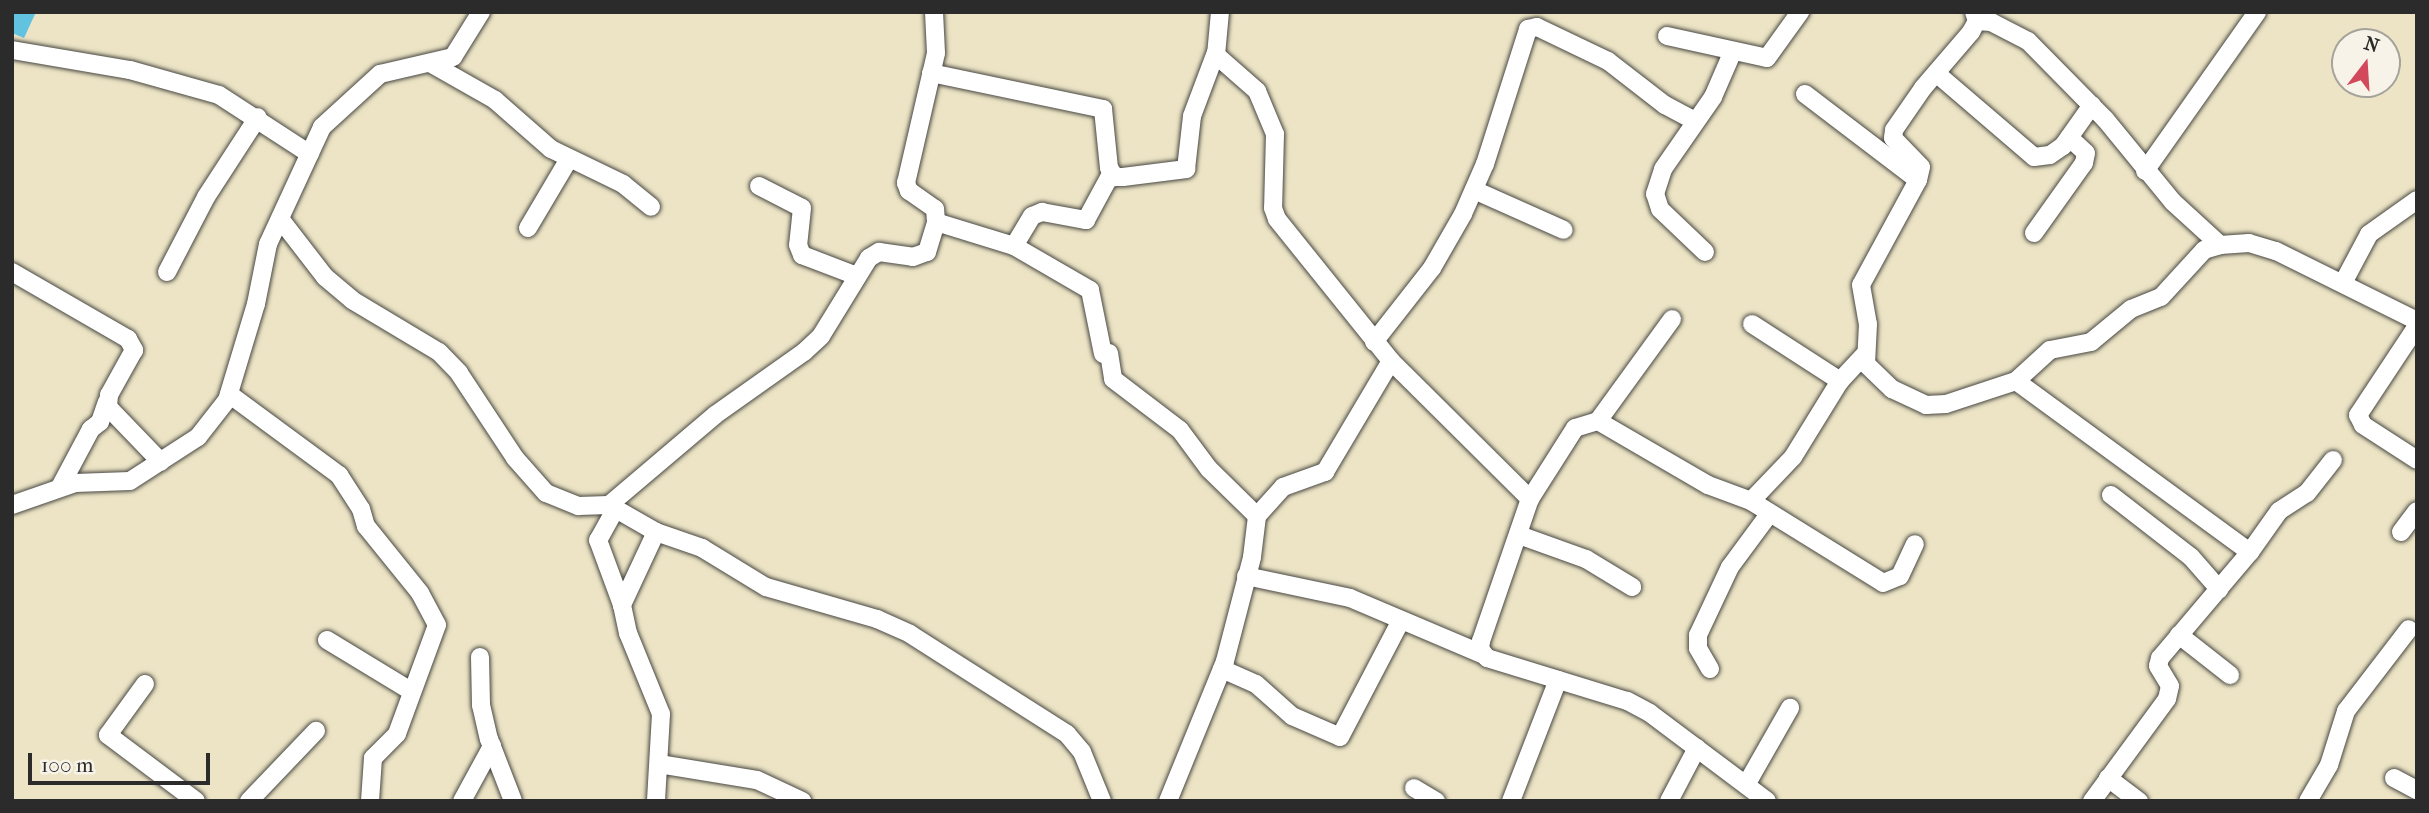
<!DOCTYPE html>
<html>
<head>
<meta charset="utf-8">
<style>
  body { margin:0 }
  #map { position:relative; width:2429px; height:813px; overflow:hidden; background:#ece4c5; font-family:"IM FELL French Canon",serif }
  div>[style] { position:absolute }
  [style*='--x'] { left:calc(var(--x)*1px); top:calc(var(--y)*1px); width:calc(var(--w)*1px); rotate:calc(var(--a)*1deg) }
  .water>* { inset:0; background:#62c3e0 }
  .roads { filter:drop-shadow(0 0 2px #484742) drop-shadow(0 0 2px #484742) }
  .minor>* { height:18px; margin:-9px; padding:0 9px; transform-origin:9px; border-radius:9px; background:#fff }
  span { translate:-50% -50%; white-space:nowrap; text-align:center; line-height:1.15; -webkit-text-stroke:5px #f7f3e8; paint-order:stroke }
  .frame { position:absolute; inset:0; border:14px solid #2b2b2b; pointer-events:none }
  .north { position:absolute; left:2331px; top:28px; width:70px; height:70px; box-sizing:border-box; background:#f7f3e8; border:2px solid #a5a39c; border-radius:50%; rotate:17deg; font-size:19px; font-weight:700; line-height:28px; text-align:center; color:#2b2b2b }
  .north::after { content:''; display:block; margin:auto; width:24px; height:32px; background:#d1495b; clip-path:polygon(50% 0,100% 100%,50% 72%,0 100%) }
  .scale { position:absolute; left:28px; top:753px; width:182px; height:32px; box-sizing:border-box; border:4px solid #2b2b2b; border-top:0; padding-left:9px; font-size:21px; line-height:24px; white-space:nowrap; color:#2b2b2b; -webkit-text-stroke:5px #f7f3e8; paint-order:stroke }
</style>
</head>
<body>
<div id="map">
  <div class="water">
    <div style="clip-path:polygon(12px 12px,36px 12px,24px 38px,12px 33px)"></div>
  </div>
  <div class="roads">
    <div class="minor">
      <div style="--x:1220;--y:12;--w:43;--a:95.3"></div>
      <div style="--x:1216;--y:55;--w:55;--a:41.3"></div>
      <div style="--x:1257;--y:91;--w:47;--a:67.3"></div>
      <div style="--x:1275;--y:134;--w:74;--a:91.5"></div>
      <div style="--x:1273;--y:208;--w:12;--a:70"></div>
      <div style="--x:1277;--y:219;--w:182;--a:51.2"></div>
      <div style="--x:1391;--y:361;--w:196;--a:44.8"></div>
      <div style="--x:1974;--y:12;--w:9;--a:72"></div>
      <div style="--x:1977;--y:21;--w:13;--a:119"></div>
      <div style="--x:1971;--y:32;--w:74;--a:130.6"></div>
      <div style="--x:1923;--y:88;--w:51;--a:124.6"></div>
      <div style="--x:1894;--y:130;--w:8;--a:97"></div>
      <div style="--x:1893;--y:138;--w:40;--a:46"></div>
      <div style="--x:1921;--y:167;--w:13;--a:103"></div>
      <div style="--x:1918;--y:180;--w:119;--a:118.5"></div>
      <div style="--x:1861;--y:285;--w:40;--a:80"></div>
      <div style="--x:1868;--y:324;--w:40;--a:92.9"></div>
      <div style="--x:1866;--y:364;--w:36;--a:44"></div>
      <div style="--x:1892;--y:389;--w:38;--a:25"></div>
      <div style="--x:1926;--y:405;--w:20;--a:-3"></div>
      <div style="--x:1946;--y:404;--w:74;--a:-18.2"></div>
      <div style="--x:2016;--y:381;--w:46;--a:-42.4"></div>
      <div style="--x:2050;--y:350;--w:42;--a:-11"></div>
      <div style="--x:2091;--y:342;--w:52;--a:-39.5"></div>
      <div style="--x:2131;--y:309;--w:32;--a:-22"></div>
      <div style="--x:2161;--y:297;--w:64;--a:-47.5"></div>
      <div style="--x:2204;--y:250;--w:17;--a:-17"></div>
      <div style="--x:2220;--y:245;--w:29;--a:-4"></div>
      <div style="--x:2249;--y:243;--w:28;--a:17"></div>
      <div style="--x:2276;--y:251;--w:157;--a:26.4"></div>
      <div style="--x:1977;--y:21;--w:14;--a:4"></div>
      <div style="--x:1991;--y:22;--w:42;--a:27.2"></div>
      <div style="--x:2028;--y:41;--w:110;--a:45.4"></div>
      <div style="--x:2105;--y:119;--w:107;--a:50.7"></div>
      <div style="--x:2173;--y:202;--w:64;--a:42.5"></div>
      <div style="--x:1667;--y:36;--w:102;--a:12.4"></div>
      <div style="--x:1767;--y:58;--w:57;--a:-54.3"></div>
      <div style="--x:12;--y:50;--w:120;--a:9.6"></div>
      <div style="--x:130;--y:70;--w:92;--a:15.7"></div>
      <div style="--x:219;--y:95;--w:108;--a:33"></div>
      <div style="--x:430;--y:63;--w:75;--a:29.6"></div>
      <div style="--x:495;--y:100;--w:74;--a:41.2"></div>
      <div style="--x:551;--y:149;--w:80;--a:25.9"></div>
      <div style="--x:623;--y:184;--w:36;--a:39"></div>
      <div style="--x:931;--y:73;--w:176;--a:11.8"></div>
      <div style="--x:1103;--y:109;--w:59;--a:84.2"></div>
      <div style="--x:1109;--y:168;--w:11;--a:56"></div>
      <div style="--x:1115;--y:177;--w:8;--a:0"></div>
      <div style="--x:1123;--y:177;--w:64;--a:-7.2"></div>
      <div style="--x:1186;--y:169;--w:53;--a:-83.5"></div>
      <div style="--x:1192;--y:116;--w:68;--a:-69.4"></div>
      <div style="--x:1936;--y:73;--w:129;--a:40.6"></div>
      <div style="--x:2034;--y:157;--w:16;--a:-7"></div>
      <div style="--x:2050;--y:155;--w:16;--a:-35"></div>
      <div style="--x:2063;--y:146;--w:50;--a:-54.7"></div>
      <div style="--x:1805;--y:94;--w:142;--a:37.3"></div>
      <div style="--x:2145;--y:171;--w:194;--a:-54.8"></div>
      <div style="--x:759;--y:186;--w:48;--a:27.1"></div>
      <div style="--x:802;--y:208;--w:37;--a:96"></div>
      <div style="--x:798;--y:245;--w:11;--a:68"></div>
      <div style="--x:802;--y:255;--w:59;--a:20.9"></div>
      <div style="--x:1474;--y:190;--w:98;--a:24"></div>
      <div style="--x:281;--y:220;--w:72;--a:52.3"></div>
      <div style="--x:325;--y:277;--w:35;--a:40"></div>
      <div style="--x:352;--y:300;--w:101;--a:30.9"></div>
      <div style="--x:439;--y:352;--w:29;--a:46"></div>
      <div style="--x:459;--y:373;--w:102;--a:56.6"></div>
      <div style="--x:515;--y:458;--w:47;--a:48.5"></div>
      <div style="--x:546;--y:493;--w:35;--a:22"></div>
      <div style="--x:578;--y:506;--w:31;--a:-2"></div>
      <div style="--x:609;--y:505;--w:54;--a:29.9"></div>
      <div style="--x:656;--y:532;--w:81;--a:115"></div>
      <div style="--x:622;--y:605;--w:29;--a:78"></div>
      <div style="--x:628;--y:633;--w:87;--a:67.8"></div>
      <div style="--x:661;--y:714;--w:87;--a:93.3"></div>
      <div style="--x:936;--y:222;--w:82;--a:17.1"></div>
      <div style="--x:1014;--y:246;--w:88;--a:30.1"></div>
      <div style="--x:1090;--y:290;--w:65;--a:78.5"></div>
      <div style="--x:528;--y:228;--w:80;--a:-59.3"></div>
      <div style="--x:2034;--y:233;--w:86;--a:-54.5"></div>
      <div style="--x:2084;--y:163;--w:10;--a:-79"></div>
      <div style="--x:2086;--y:153;--w:23;--a:-137"></div>
      <div style="--x:1014;--y:246;--w:35;--a:-59"></div>
      <div style="--x:1032;--y:216;--w:11;--a:-22"></div>
      <div style="--x:1042;--y:212;--w:45;--a:10.3"></div>
      <div style="--x:1086;--y:220;--w:52;--a:-61.5"></div>
      <div style="--x:1705;--y:252;--w:62;--a:-136.3"></div>
      <div style="--x:1660;--y:209;--w:16;--a:-108"></div>
      <div style="--x:1655;--y:194;--w:26;--a:-72"></div>
      <div style="--x:1663;--y:169;--w:88;--a:-55.2"></div>
      <div style="--x:1713;--y:97;--w:50;--a:-66.5"></div>
      <div style="--x:12;--y:272;--w:134;--a:30"></div>
      <div style="--x:128;--y:339;--w:13;--a:61"></div>
      <div style="--x:134;--y:350;--w:51;--a:119.1"></div>
      <div style="--x:109;--y:395;--w:12;--a:95"></div>
      <div style="--x:108;--y:407;--w:76;--a:46.1"></div>
      <div style="--x:167;--y:272;--w:85;--a:-62.5"></div>
      <div style="--x:206;--y:197;--w:95;--a:-57"></div>
      <div style="--x:2343;--y:283;--w:55;--a:-62"></div>
      <div style="--x:2369;--y:234;--w:59;--a:-35.3"></div>
      <div style="--x:1752;--y:324;--w:105;--a:32.9"></div>
      <div style="--x:2417;--y:326;--w:107;--a:123.5"></div>
      <div style="--x:2358;--y:415;--w:11;--a:63"></div>
      <div style="--x:2363;--y:425;--w:64;--a:32.9"></div>
      <div style="--x:1374;--y:342;--w:94;--a:-51.9"></div>
      <div style="--x:1432;--y:268;--w:62;--a:-60.1"></div>
      <div style="--x:1463;--y:214;--w:55;--a:-66.3"></div>
      <div style="--x:1485;--y:164;--w:142;--a:-72.3"></div>
      <div style="--x:1528;--y:29;--w:9;--a:-13"></div>
      <div style="--x:1537;--y:27;--w:79;--a:25.6"></div>
      <div style="--x:1608;--y:61;--w:72;--a:37.7"></div>
      <div style="--x:1665;--y:105;--w:34;--a:28"></div>
      <div style="--x:1109;--y:353;--w:26;--a:81"></div>
      <div style="--x:1113;--y:379;--w:84;--a:37.3"></div>
      <div style="--x:1180;--y:430;--w:49;--a:53.4"></div>
      <div style="--x:1209;--y:469;--w:67;--a:44.4"></div>
      <div style="--x:2016;--y:381;--w:290;--a:36.2"></div>
      <div style="--x:2250;--y:552;--w:139;--a:130.3"></div>
      <div style="--x:2160;--y:658;--w:8;--a:104"></div>
      <div style="--x:2158;--y:666;--w:23;--a:59"></div>
      <div style="--x:2170;--y:686;--w:13;--a:103"></div>
      <div style="--x:2167;--y:699;--w:127;--a:126.3"></div>
      <div style="--x:229;--y:394;--w:137;--a:36.4"></div>
      <div style="--x:339;--y:475;--w:40;--a:57.1"></div>
      <div style="--x:361;--y:509;--w:18;--a:74"></div>
      <div style="--x:366;--y:526;--w:86;--a:51.1"></div>
      <div style="--x:420;--y:593;--w:36;--a:62"></div>
      <div style="--x:437;--y:625;--w:116;--a:110.2"></div>
      <div style="--x:397;--y:734;--w:34;--a:135"></div>
      <div style="--x:373;--y:758;--w:43;--a:94"></div>
      <div style="--x:1598;--y:421;--w:126;--a:-54"></div>
      <div style="--x:60;--y:487;--w:66;--a:-61.9"></div>
      <div style="--x:91;--y:429;--w:11;--a:-38"></div>
      <div style="--x:100;--y:422;--w:21;--a:-71"></div>
      <div style="--x:2111;--y:495;--w:101;--a:37.8"></div>
      <div style="--x:2191;--y:557;--w:43;--a:48.8"></div>
      <div style="--x:1751;--y:501;--w:155;--a:31.8"></div>
      <div style="--x:1883;--y:583;--w:18;--a:-22"></div>
      <div style="--x:1900;--y:576;--w:35;--a:-65"></div>
      <div style="--x:12;--y:505;--w:67;--a:-19.2"></div>
      <div style="--x:75;--y:483;--w:55;--a:-2.1"></div>
      <div style="--x:130;--y:481;--w:81;--a:-32.9"></div>
      <div style="--x:198;--y:437;--w:47;--a:-51.9"></div>
      <div style="--x:227;--y:400;--w:100;--a:-73.2"></div>
      <div style="--x:256;--y:304;--w:61;--a:-78.7"></div>
      <div style="--x:268;--y:244;--w:129;--a:-65.2"></div>
      <div style="--x:322;--y:127;--w:79;--a:-42.4"></div>
      <div style="--x:380;--y:74;--w:75;--a:-13.1"></div>
      <div style="--x:453;--y:57;--w:53;--a:-58.1"></div>
      <div style="--x:609;--y:505;--w:139;--a:-40.3"></div>
      <div style="--x:715;--y:415;--w:109;--a:-35.3"></div>
      <div style="--x:804;--y:352;--w:23;--a:-43"></div>
      <div style="--x:821;--y:336;--w:92;--a:-58.4"></div>
      <div style="--x:869;--y:258;--w:12;--a:-31"></div>
      <div style="--x:879;--y:252;--w:34;--a:8"></div>
      <div style="--x:913;--y:257;--w:15;--a:-20"></div>
      <div style="--x:927;--y:252;--w:31;--a:-73"></div>
      <div style="--x:936;--y:222;--w:13;--a:-94"></div>
      <div style="--x:935;--y:209;--w:32;--a:-145"></div>
      <div style="--x:909;--y:191;--w:9;--a:-111"></div>
      <div style="--x:906;--y:183;--w:133;--a:-77"></div>
      <div style="--x:936;--y:53;--w:41;--a:-92.8"></div>
      <div style="--x:616;--y:508;--w:37;--a:119"></div>
      <div style="--x:598;--y:540;--w:69;--a:69.7"></div>
      <div style="--x:656;--y:532;--w:49;--a:19.2"></div>
      <div style="--x:702;--y:548;--w:75;--a:31.4"></div>
      <div style="--x:766;--y:587;--w:116;--a:16.1"></div>
      <div style="--x:877;--y:619;--w:36;--a:24"></div>
      <div style="--x:910;--y:634;--w:186;--a:32.5"></div>
      <div style="--x:1067;--y:734;--w:23;--a:50"></div>
      <div style="--x:1082;--y:752;--w:53;--a:67.8"></div>
      <div style="--x:2401;--y:532;--w:26;--a:-53"></div>
      <div style="--x:1519;--y:535;--w:71;--a:19.7"></div>
      <div style="--x:1586;--y:559;--w:54;--a:31.3"></div>
      <div style="--x:2250;--y:552;--w:50;--a:-54.7"></div>
      <div style="--x:2279;--y:511;--w:33;--a:-33"></div>
      <div style="--x:2307;--y:493;--w:42;--a:-51.8"></div>
      <div style="--x:1246;--y:576;--w:106;--a:11.9"></div>
      <div style="--x:1350;--y:598;--w:143;--a:23"></div>
      <div style="--x:2179;--y:635;--w:65;--a:38.1"></div>
      <div style="--x:327;--y:640;--w:98;--a:31.3"></div>
      <div style="--x:480;--y:657;--w:48;--a:88.8"></div>
      <div style="--x:481;--y:705;--w:35;--a:77"></div>
      <div style="--x:489;--y:739;--w:66;--a:68.8"></div>
      <div style="--x:1222;--y:669;--w:37;--a:24"></div>
      <div style="--x:1256;--y:684;--w:48;--a:41.6"></div>
      <div style="--x:1292;--y:716;--w:52;--a:23.6"></div>
      <div style="--x:1340;--y:737;--w:130;--a:-62.4"></div>
      <div style="--x:1710;--y:669;--w:24;--a:-120"></div>
      <div style="--x:1698;--y:648;--w:13;--a:-90"></div>
      <div style="--x:1698;--y:635;--w:75;--a:-64.8"></div>
      <div style="--x:1730;--y:567;--w:67;--a:-53.5"></div>
      <div style="--x:145;--y:684;--w:63;--a:126"></div>
      <div style="--x:108;--y:735;--w:110;--a:36.9"></div>
      <div style="--x:659;--y:764;--w:99;--a:9.3"></div>
      <div style="--x:757;--y:780;--w:50;--a:25"></div>
      <div style="--x:2108;--y:778;--w:39;--a:37"></div>
      <div style="--x:2394;--y:778;--w:26;--a:28"></div>
      <div style="--x:1746;--y:785;--w:89;--a:-60.3"></div>
      <div style="--x:1414;--y:788;--w:26;--a:31"></div>
      <div style="--x:249;--y:801;--w:97;--a:-46.3"></div>
      <div style="--x:462;--y:801;--w:63;--a:-61.4"></div>
      <div style="--x:1168;--y:801;--w:151;--a:-67.8"></div>
      <div style="--x:1225;--y:661;--w:107;--a:-75.4"></div>
      <div style="--x:1252;--y:557;--w:41;--a:-83"></div>
      <div style="--x:1257;--y:516;--w:39;--a:-48"></div>
      <div style="--x:1283;--y:487;--w:45;--a:-19.7"></div>
      <div style="--x:1325;--y:472;--w:129;--a:-59.3"></div>
      <div style="--x:1511;--y:801;--w:130;--a:-68.8"></div>
      <div style="--x:1669;--y:801;--w:60;--a:-62.2"></div>
      <div style="--x:1767;--y:801;--w:146;--a:-143.1"></div>
      <div style="--x:1650;--y:713;--w:26;--a:-152"></div>
      <div style="--x:1627;--y:701;--w:146;--a:-162.9"></div>
      <div style="--x:1487;--y:658;--w:11;--a:-128"></div>
      <div style="--x:1480;--y:649;--w:8;--a:-83"></div>
      <div style="--x:1481;--y:641;--w:150;--a:-71"></div>
      <div style="--x:1530;--y:499;--w:84;--a:-57.6"></div>
      <div style="--x:1575;--y:428;--w:24;--a:-17"></div>
      <div style="--x:1598;--y:421;--w:127;--a:30.2"></div>
      <div style="--x:1708;--y:485;--w:46;--a:20.4"></div>
      <div style="--x:1751;--y:501;--w:61;--a:-46.3"></div>
      <div style="--x:1793;--y:457;--w:89;--a:-58.3"></div>
      <div style="--x:1840;--y:381;--w:37;--a:-47"></div>
      <div style="--x:2308;--y:801;--w:42;--a:-59.7"></div>
      <div style="--x:2329;--y:765;--w:57;--a:-72.5"></div>
      <div style="--x:2346;--y:711;--w:103;--a:-52.5"></div>
    </div>
  </div>
  <div class="frame"></div>
  <div class="north">N</div>
  <div class="scale">100 m</div>
</div>
</body>
</html>
